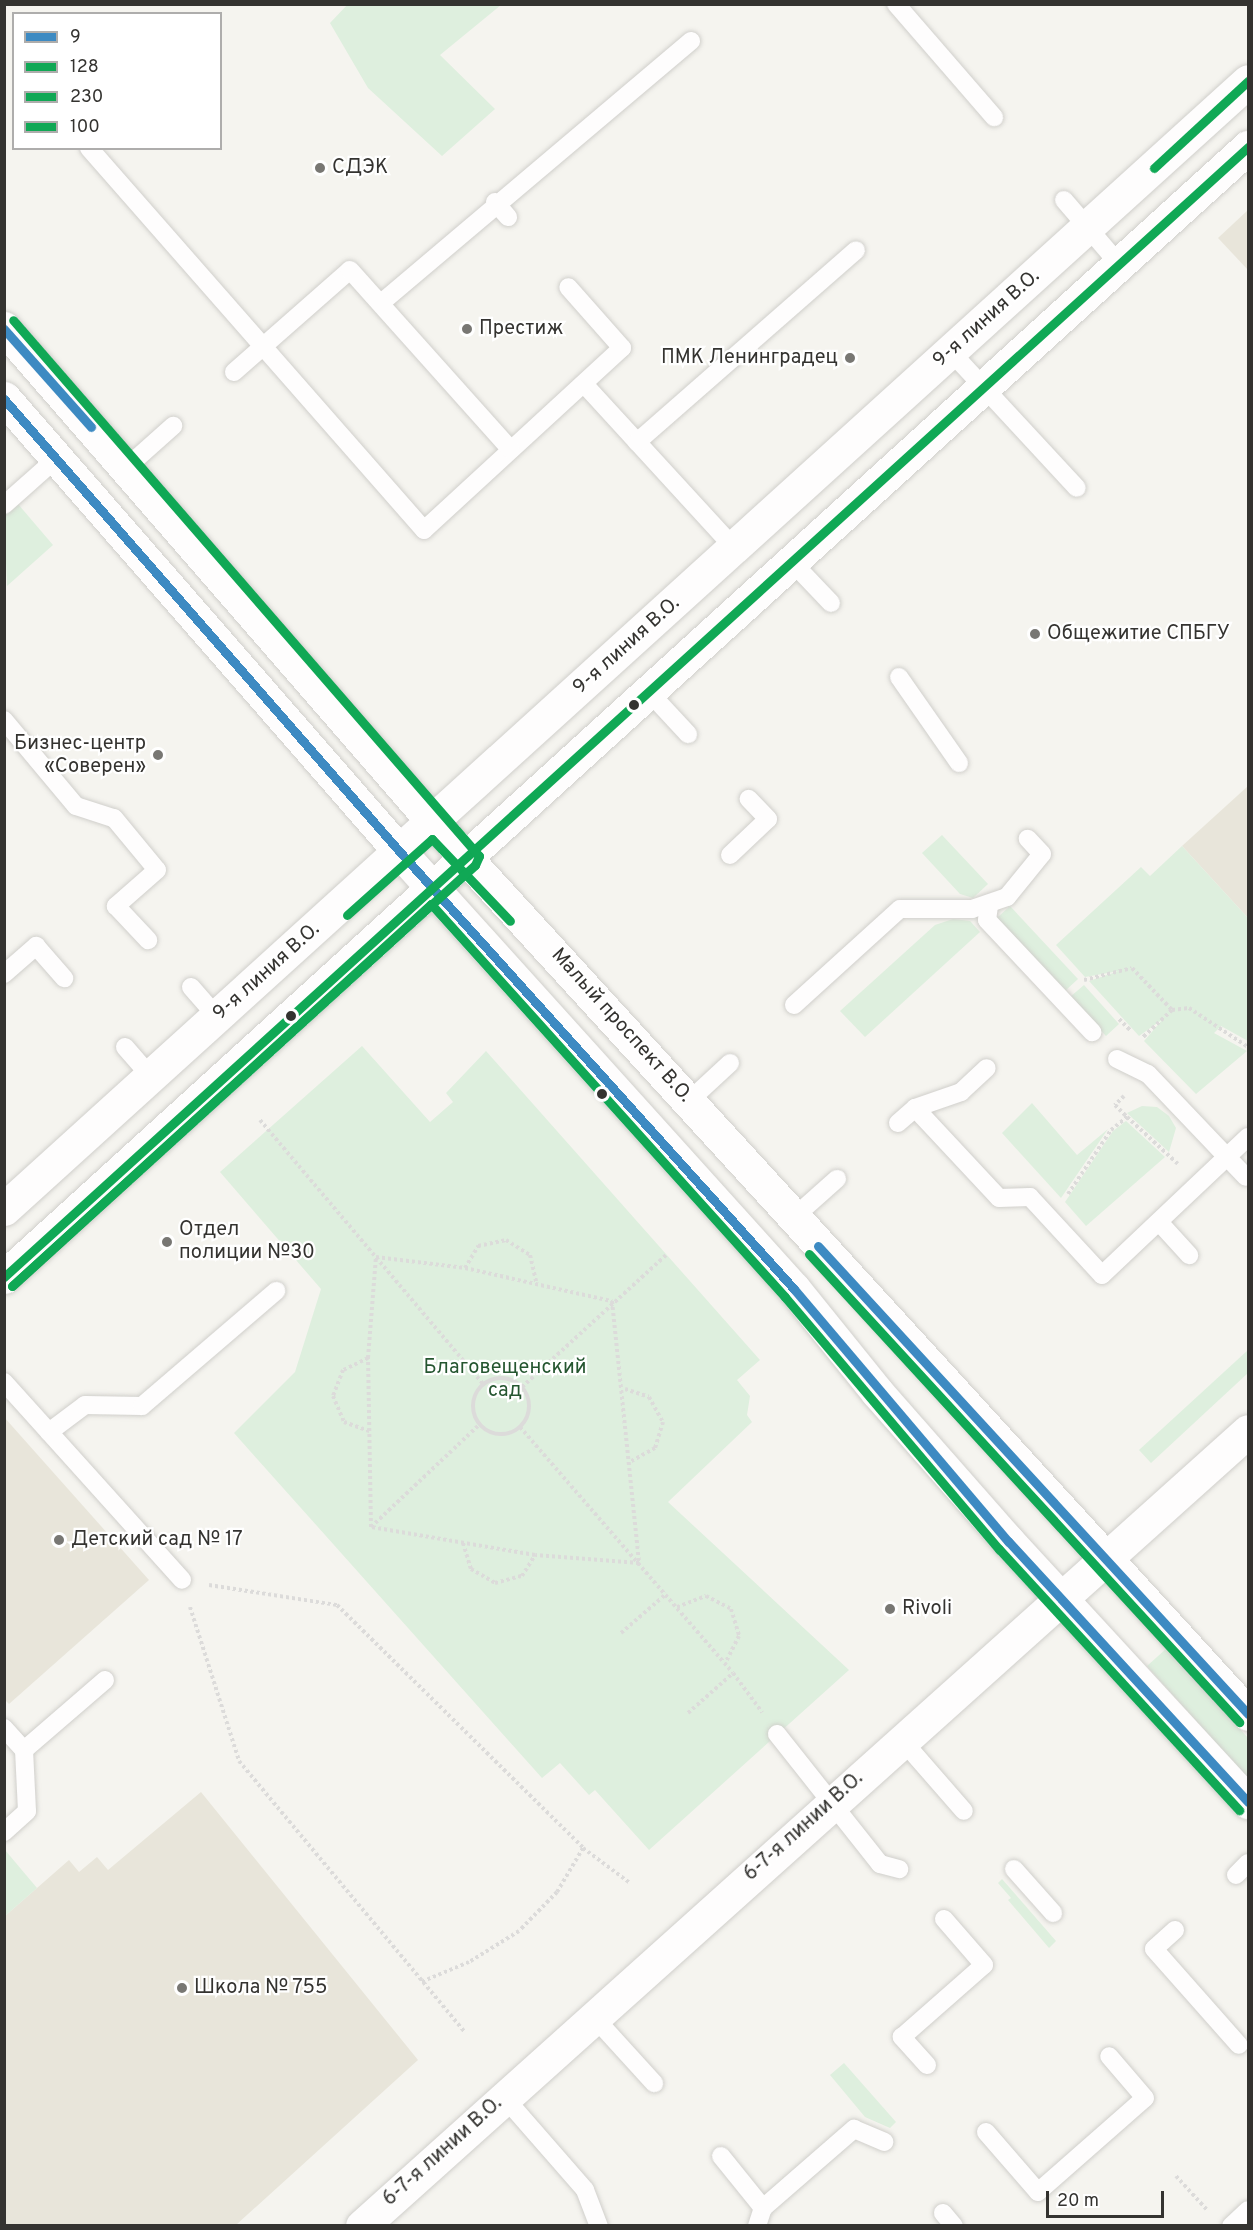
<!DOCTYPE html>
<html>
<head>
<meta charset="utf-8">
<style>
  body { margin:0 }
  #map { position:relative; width:1253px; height:2230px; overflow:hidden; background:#f5f4ef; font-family:Overpass,sans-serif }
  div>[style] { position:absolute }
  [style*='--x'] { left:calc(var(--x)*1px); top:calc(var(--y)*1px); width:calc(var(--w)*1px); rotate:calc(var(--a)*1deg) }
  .built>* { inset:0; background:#e8e5da }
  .green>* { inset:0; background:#deefde }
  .path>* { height:4px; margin-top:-2px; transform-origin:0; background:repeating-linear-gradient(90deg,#dcdbda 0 3px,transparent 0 6px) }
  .path>.ring { margin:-2px; padding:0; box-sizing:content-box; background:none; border:4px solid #dcdbda; border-radius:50% }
  .roads { filter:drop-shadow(0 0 2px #d0cfcb) drop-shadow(0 0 2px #d0cfcb) }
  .lane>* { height:18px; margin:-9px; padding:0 9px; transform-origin:9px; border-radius:9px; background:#fefdfd }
  .street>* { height:33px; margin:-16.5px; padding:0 16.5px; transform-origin:16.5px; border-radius:16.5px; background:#fefdfd }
  .secondary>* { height:33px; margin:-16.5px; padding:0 16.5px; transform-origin:16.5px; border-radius:16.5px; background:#fefdfd }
  .bus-1>* { height:9px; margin:-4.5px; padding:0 4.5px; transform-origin:4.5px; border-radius:4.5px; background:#3d8ac2 }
  .bus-2>* { height:9px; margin:-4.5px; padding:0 4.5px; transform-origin:4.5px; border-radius:4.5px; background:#10a855 }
  .bus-3>* { height:9px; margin:-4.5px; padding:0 4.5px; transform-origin:4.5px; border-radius:4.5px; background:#10a855 }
  .bus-4>* { height:9px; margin:-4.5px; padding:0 4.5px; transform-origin:4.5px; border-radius:4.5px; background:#10a855 }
  .dots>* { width:16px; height:16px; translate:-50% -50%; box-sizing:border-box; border:3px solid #fff; border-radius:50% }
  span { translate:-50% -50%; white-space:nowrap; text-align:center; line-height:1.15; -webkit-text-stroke:4.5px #fff; paint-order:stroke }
  .poi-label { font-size:20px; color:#343330 }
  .left { translate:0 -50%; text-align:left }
  .right { translate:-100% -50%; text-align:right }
  .street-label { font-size:20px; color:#343330 }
  .park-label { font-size:20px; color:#255630 }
  .frame { position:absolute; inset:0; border:6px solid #343330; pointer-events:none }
  .legend { position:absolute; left:12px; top:12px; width:210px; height:138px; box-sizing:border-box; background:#fff; border:2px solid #aeadac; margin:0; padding:8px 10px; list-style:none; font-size:18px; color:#343330 }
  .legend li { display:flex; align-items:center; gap:12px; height:30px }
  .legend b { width:30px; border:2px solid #aeadac }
  .scale { position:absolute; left:1046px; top:2191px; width:118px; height:27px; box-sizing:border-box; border:3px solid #343330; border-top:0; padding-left:8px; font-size:18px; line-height:21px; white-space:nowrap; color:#343330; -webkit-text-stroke:4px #fff; paint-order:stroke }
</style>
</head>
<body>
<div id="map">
  <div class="built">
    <div style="clip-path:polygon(1248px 210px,1248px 270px,1218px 238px)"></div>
    <div style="clip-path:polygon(1248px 786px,1248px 918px,1182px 846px)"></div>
    <div style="clip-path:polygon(4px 1417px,149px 1580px,9px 1704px,4px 1699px)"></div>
    <div style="clip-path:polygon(201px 1792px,418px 2060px,236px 2225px,5px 2225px,5px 1916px,69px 1860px,79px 1872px,97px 1857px,108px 1870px)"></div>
  </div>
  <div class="green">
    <div style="clip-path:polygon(348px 4px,501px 5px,440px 55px,495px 109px,442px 156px,368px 88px,330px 23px)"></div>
    <div style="clip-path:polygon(18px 504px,53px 545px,7px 586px,4px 516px)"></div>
    <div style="clip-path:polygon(942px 835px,988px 884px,973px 898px,960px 894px,922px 853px)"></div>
    <div style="clip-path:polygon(1182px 846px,1248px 918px,1248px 1041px,1221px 1026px,1214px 1033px,1247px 1051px,1196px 1094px,1144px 1041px,1163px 1019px,1139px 1036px,1089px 981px,1119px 971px,1085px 977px,1056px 945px,1141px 867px,1150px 876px)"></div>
    <div style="clip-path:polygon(1010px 906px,1078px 979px,1065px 991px,997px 918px)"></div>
    <div style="clip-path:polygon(953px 919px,970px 921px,980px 932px,865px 1037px,840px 1011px,935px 925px)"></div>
    <div style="clip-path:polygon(1084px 985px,1119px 1024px,1106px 1036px,1070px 997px)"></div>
    <div style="clip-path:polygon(362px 1046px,430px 1122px,453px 1102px,446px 1093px,486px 1051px,760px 1360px,737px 1380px,750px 1396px,747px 1415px,752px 1422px,668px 1502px,849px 1670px,649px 1850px,595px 1790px,589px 1795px,560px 1763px,542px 1778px,234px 1433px,295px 1372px,321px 1289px,220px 1172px)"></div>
    <div style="clip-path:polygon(1032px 1103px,1077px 1155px,1108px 1129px,1061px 1198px,1002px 1133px)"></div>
    <div style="clip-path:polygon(1142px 1106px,1157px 1107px,1169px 1116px,1176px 1128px,1169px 1152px,1127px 1113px)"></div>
    <div style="clip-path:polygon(1126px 1121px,1165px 1157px,1086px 1226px,1065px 1202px,1113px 1131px)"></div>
    <div style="clip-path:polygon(1248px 1350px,1248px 1373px,1151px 1463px,1139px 1450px)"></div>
    <div style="clip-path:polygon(1167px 1648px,1248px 1738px,1248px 1779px,1147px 1666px)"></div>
    <div style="clip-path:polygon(5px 1850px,37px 1888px,5px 1916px,4px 1916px)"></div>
    <div style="clip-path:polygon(1002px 1879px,1056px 1941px,1049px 1948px,1008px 1900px,1011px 1898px,998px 1883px)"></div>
    <div style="clip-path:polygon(844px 2063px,896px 2122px,890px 2128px,865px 2117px,830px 2075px)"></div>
  </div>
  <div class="path">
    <div style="--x:1084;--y:980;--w:49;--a:-14"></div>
    <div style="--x:1132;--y:968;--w:58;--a:46.4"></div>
    <div style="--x:1172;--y:1010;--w:41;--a:137"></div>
    <div style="--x:1172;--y:1010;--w:17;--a:-7"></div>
    <div style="--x:1189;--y:1008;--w:71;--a:33.5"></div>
    <div style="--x:1119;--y:1019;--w:17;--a:45"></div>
    <div style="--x:1124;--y:1096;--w:13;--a:135"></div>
    <div style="--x:1115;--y:1105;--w:17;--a:45"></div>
    <div style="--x:260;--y:1120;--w:346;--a:49.8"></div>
    <div style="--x:1068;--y:1194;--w:77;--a:-56.1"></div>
    <div style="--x:1111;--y:1130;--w:21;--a:-39"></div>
    <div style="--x:1127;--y:1117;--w:69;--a:42.7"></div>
    <div style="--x:376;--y:1257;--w:90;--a:7"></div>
    <div style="--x:465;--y:1268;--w:151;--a:12.7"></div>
    <div style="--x:612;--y:1301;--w:263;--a:84.1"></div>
    <div style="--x:639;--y:1563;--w:104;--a:-175.6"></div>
    <div style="--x:535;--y:1555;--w:166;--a:-170.3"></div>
    <div style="--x:371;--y:1527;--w:169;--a:-91"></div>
    <div style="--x:368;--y:1358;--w:101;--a:-85.5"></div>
    <div style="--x:465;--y:1268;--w:26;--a:-59"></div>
    <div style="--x:478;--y:1246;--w:29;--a:-12"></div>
    <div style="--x:506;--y:1240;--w:28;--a:32"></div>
    <div style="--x:530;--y:1255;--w:28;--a:77"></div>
    <div style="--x:368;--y:1358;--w:28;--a:154"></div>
    <div style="--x:343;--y:1370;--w:28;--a:111"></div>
    <div style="--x:333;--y:1396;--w:28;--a:67"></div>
    <div style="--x:344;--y:1422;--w:27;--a:20"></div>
    <div class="ring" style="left:473px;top:1378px;width:52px;height:52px"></div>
    <div style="--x:522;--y:1387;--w:197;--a:-42.5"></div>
    <div style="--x:625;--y:1389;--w:25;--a:18"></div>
    <div style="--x:649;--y:1397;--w:29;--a:61"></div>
    <div style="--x:663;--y:1422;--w:27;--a:107"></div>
    <div style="--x:655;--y:1448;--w:29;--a:151"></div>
    <div style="--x:520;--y:1427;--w:325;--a:49.1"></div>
    <div style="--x:733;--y:1673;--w:49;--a:53.4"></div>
    <div style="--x:371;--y:1527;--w:150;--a:-43.4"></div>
    <div style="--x:463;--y:1543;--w:27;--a:73"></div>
    <div style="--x:471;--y:1569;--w:28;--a:30"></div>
    <div style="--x:495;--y:1583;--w:28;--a:-15"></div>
    <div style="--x:522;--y:1576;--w:25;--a:-58"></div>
    <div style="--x:209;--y:1585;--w:130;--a:8.9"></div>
    <div style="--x:337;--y:1605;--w:346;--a:44.6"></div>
    <div style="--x:583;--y:1848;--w:51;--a:120.6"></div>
    <div style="--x:557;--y:1892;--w:54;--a:134.3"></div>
    <div style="--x:519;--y:1931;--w:59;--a:148.2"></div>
    <div style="--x:469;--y:1962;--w:52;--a:157.4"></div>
    <div style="--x:190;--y:1607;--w:162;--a:72.3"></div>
    <div style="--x:239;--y:1761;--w:353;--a:50.2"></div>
    <div style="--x:677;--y:1607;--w:31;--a:-21"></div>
    <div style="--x:706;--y:1596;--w:28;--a:27"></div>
    <div style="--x:731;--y:1609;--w:28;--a:73"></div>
    <div style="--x:739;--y:1636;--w:30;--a:117"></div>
    <div style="--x:621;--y:1633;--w:60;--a:-40.9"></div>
    <div style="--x:688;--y:1713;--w:60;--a:-41.6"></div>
    <div style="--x:583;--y:1848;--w:59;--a:36.7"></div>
    <div style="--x:1176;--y:2176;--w:47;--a:47.6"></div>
  </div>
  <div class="roads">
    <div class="lane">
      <div style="--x:896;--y:4;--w:150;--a:49.1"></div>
      <div style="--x:89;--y:148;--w:508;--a:48.75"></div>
      <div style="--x:424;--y:530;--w:269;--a:-42.6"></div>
      <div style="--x:622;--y:348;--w:81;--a:-131.5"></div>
      <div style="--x:1064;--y:200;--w:84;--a:49.3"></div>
      <div style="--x:495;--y:202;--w:20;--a:49"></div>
      <div style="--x:381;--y:303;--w:406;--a:-40.2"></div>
      <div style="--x:951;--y:352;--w:185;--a:47.2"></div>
      <div style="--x:234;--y:372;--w:154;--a:-41.3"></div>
      <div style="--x:350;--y:270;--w:241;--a:48.2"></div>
      <div style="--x:584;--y:384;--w:224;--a:47.5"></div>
      <div style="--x:637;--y:442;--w:291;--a:-41.2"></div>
      <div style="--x:127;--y:467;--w:62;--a:-41.7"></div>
      <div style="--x:4;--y:505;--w:71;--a:-41.6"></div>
      <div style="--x:791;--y:561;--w:58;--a:46.4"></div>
      <div style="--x:899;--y:677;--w:105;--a:55.1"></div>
      <div style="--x:648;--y:691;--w:59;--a:47.1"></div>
      <div style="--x:4;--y:720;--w:112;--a:50.1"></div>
      <div style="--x:76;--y:806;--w:40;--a:18"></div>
      <div style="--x:114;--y:818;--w:67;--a:50.4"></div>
      <div style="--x:157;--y:870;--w:55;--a:138.7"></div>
      <div style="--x:116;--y:906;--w:47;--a:46.7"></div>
      <div style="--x:730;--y:855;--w:52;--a:-43.5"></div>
      <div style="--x:768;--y:819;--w:28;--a:-134"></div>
      <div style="--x:989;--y:906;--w:14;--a:98"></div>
      <div style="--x:987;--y:920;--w:154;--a:46.8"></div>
      <div style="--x:4;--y:974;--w:43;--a:-41.2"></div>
      <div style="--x:36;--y:946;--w:43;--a:48.8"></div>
      <div style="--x:191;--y:987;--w:40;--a:49"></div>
      <div style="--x:794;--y:1005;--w:143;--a:-42.2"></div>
      <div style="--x:900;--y:909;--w:72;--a:0"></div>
      <div style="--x:972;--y:909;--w:37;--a:-19"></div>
      <div style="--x:1007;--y:897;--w:55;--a:-50.9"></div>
      <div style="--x:1042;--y:854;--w:21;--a:-133"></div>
      <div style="--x:125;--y:1047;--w:40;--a:49"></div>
      <div style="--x:1117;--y:1059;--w:34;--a:26"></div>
      <div style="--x:1148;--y:1074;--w:142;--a:46.4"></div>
      <div style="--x:689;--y:1101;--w:56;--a:-42.8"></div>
      <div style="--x:915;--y:1108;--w:123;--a:47"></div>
      <div style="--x:999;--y:1198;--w:31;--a:-2"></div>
      <div style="--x:1030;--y:1197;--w:106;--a:47.3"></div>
      <div style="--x:1102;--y:1275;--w:201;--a:-43.4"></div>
      <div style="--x:898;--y:1123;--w:23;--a:-41"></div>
      <div style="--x:915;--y:1108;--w:49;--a:-19.2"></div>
      <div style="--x:961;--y:1092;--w:35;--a:-43"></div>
      <div style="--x:793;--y:1218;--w:59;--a:-41.6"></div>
      <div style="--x:1159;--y:1222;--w:45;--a:47.7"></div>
      <div style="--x:4;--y:1382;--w:266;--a:48"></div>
      <div style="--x:49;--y:1432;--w:45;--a:-36.9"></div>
      <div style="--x:85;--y:1405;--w:57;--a:1"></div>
      <div style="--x:142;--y:1406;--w:177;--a:-40.6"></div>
      <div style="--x:4;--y:1728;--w:30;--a:48"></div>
      <div style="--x:24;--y:1750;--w:107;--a:-40.8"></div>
      <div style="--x:777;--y:1734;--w:166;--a:51.6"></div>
      <div style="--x:880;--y:1864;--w:20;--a:15"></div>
      <div style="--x:902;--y:1740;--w:94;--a:48.9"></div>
      <div style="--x:4;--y:1832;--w:31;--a:-42"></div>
      <div style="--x:27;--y:1811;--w:61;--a:-92.8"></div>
      <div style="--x:1014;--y:1869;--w:59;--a:48.4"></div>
      <div style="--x:1236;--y:1875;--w:17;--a:-45"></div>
      <div style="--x:1175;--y:1930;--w:28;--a:138"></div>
      <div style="--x:1154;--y:1949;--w:128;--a:48.5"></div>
      <div style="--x:593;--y:2016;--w:91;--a:47.7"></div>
      <div style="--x:927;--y:2065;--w:38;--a:-132"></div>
      <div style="--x:902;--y:2037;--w:109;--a:-41.3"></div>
      <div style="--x:984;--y:1965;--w:61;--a:-131"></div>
      <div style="--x:504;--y:2097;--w:123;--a:48.9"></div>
      <div style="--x:585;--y:2190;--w:39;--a:69"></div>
      <div style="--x:986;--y:2132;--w:79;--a:49.1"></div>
      <div style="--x:1038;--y:2192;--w:142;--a:-41.3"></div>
      <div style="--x:1145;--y:2098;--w:55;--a:-130.6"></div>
      <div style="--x:721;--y:2156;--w:67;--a:51.1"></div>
      <div style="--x:943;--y:2213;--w:17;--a:50"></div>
      <div style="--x:757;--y:2226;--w:19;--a:-72"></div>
      <div style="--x:763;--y:2208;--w:121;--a:-41"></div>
      <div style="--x:854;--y:2129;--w:33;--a:23"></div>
      <div style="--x:1231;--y:2226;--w:23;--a:-43"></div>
    </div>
    <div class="street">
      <div style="--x:362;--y:2226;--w:1190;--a:-41.9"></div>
    </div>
    <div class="secondary">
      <div style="--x:4;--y:328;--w:654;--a:49.03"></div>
      <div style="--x:433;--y:822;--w:1208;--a:47.58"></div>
      <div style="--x:4;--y:398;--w:602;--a:48.9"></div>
      <div style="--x:400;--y:852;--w:588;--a:47.96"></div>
      <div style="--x:794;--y:1289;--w:132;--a:51.1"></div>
      <div style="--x:877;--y:1392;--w:198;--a:48.7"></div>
      <div style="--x:1008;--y:1541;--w:355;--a:47.4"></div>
      <div style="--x:4;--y:1209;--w:1679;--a:-42.2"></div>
      <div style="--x:4;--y:1277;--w:1681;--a:-42.25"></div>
    </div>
  </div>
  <div class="bus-1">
    <div style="--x:4;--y:329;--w:131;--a:48.4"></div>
    <div style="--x:4;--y:399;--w:602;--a:48.84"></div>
    <div style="--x:400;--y:852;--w:588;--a:47.96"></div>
    <div style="--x:794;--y:1289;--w:331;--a:49.7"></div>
    <div style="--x:1008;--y:1541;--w:355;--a:47.4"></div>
    <div style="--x:818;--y:1246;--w:636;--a:47.42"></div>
  </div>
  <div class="bus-2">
    <div style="--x:347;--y:915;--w:114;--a:-41.8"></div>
    <div style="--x:432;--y:839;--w:113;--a:46.4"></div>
    <div style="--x:809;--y:1254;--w:636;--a:47.42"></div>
    <div style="--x:12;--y:1286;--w:567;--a:-42.36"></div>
    <div style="--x:431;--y:904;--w:529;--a:47.99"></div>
    <div style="--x:785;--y:1297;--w:331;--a:49.7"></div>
    <div style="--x:999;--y:1549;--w:355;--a:47.4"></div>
  </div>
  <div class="bus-3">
    <div style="--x:1154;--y:168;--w:128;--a:-42.8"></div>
    <div style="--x:4;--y:1277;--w:1681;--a:-42.25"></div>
  </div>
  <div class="bus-4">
    <div style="--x:12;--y:1286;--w:626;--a:-42.28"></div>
    <div style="--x:475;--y:865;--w:10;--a:-66"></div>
    <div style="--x:479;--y:856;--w:710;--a:-131"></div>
  </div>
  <div class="dots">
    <div style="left:320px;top:168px;background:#787773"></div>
    <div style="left:467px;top:329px;background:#787773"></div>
    <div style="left:850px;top:358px;background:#787773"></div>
    <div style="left:1035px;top:634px;background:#787773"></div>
    <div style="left:634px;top:705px;background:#343330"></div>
    <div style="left:158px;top:755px;background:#787773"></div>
    <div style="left:291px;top:1016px;background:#343330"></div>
    <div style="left:602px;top:1094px;background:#343330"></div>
    <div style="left:167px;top:1242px;background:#787773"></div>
    <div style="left:59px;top:1540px;background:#787773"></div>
    <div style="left:890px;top:1609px;background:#787773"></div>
    <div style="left:182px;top:1988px;background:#787773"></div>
  </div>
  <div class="poi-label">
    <span class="left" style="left:332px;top:168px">СДЭК</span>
    <span class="left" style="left:479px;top:329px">Престиж</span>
    <span class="right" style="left:838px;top:358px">ПМК Ленинградец</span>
    <span class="left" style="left:1047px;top:634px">Общежитие СПБГУ</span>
    <span class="right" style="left:146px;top:756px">Бизнес-центр<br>«Соверен»</span>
    <span class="left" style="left:179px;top:1242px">Отдел<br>полиции №30</span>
    <span class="left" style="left:71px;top:1540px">Детский сад № 17</span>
    <span class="left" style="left:902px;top:1609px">Rivoli</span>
    <span class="left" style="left:194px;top:1988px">Школа № 755</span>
  </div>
  <div class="street-label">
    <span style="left:987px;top:319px;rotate:-42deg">9-я линия В.О.</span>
    <span style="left:627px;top:646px;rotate:-42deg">9-я линия В.О.</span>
    <span style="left:267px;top:972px;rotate:-42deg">9-я линия В.О.</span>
    <span style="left:621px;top:1026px;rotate:48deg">Малый проспект В.О.</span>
    <span style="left:804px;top:1827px;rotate:-42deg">6-7-я линии В.О.</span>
    <span style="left:443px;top:2152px;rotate:-42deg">6-7-я линии В.О.</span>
  </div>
  <div class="park-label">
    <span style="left:505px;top:1380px">Благовещенский<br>сад</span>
  </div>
  <div class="frame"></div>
  <ul class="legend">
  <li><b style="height:8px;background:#3d8ac2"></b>9</li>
  <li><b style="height:8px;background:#10a855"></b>128</li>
  <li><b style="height:8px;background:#10a855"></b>230</li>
  <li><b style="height:8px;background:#10a855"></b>100</li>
  </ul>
  <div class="scale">20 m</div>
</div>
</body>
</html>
